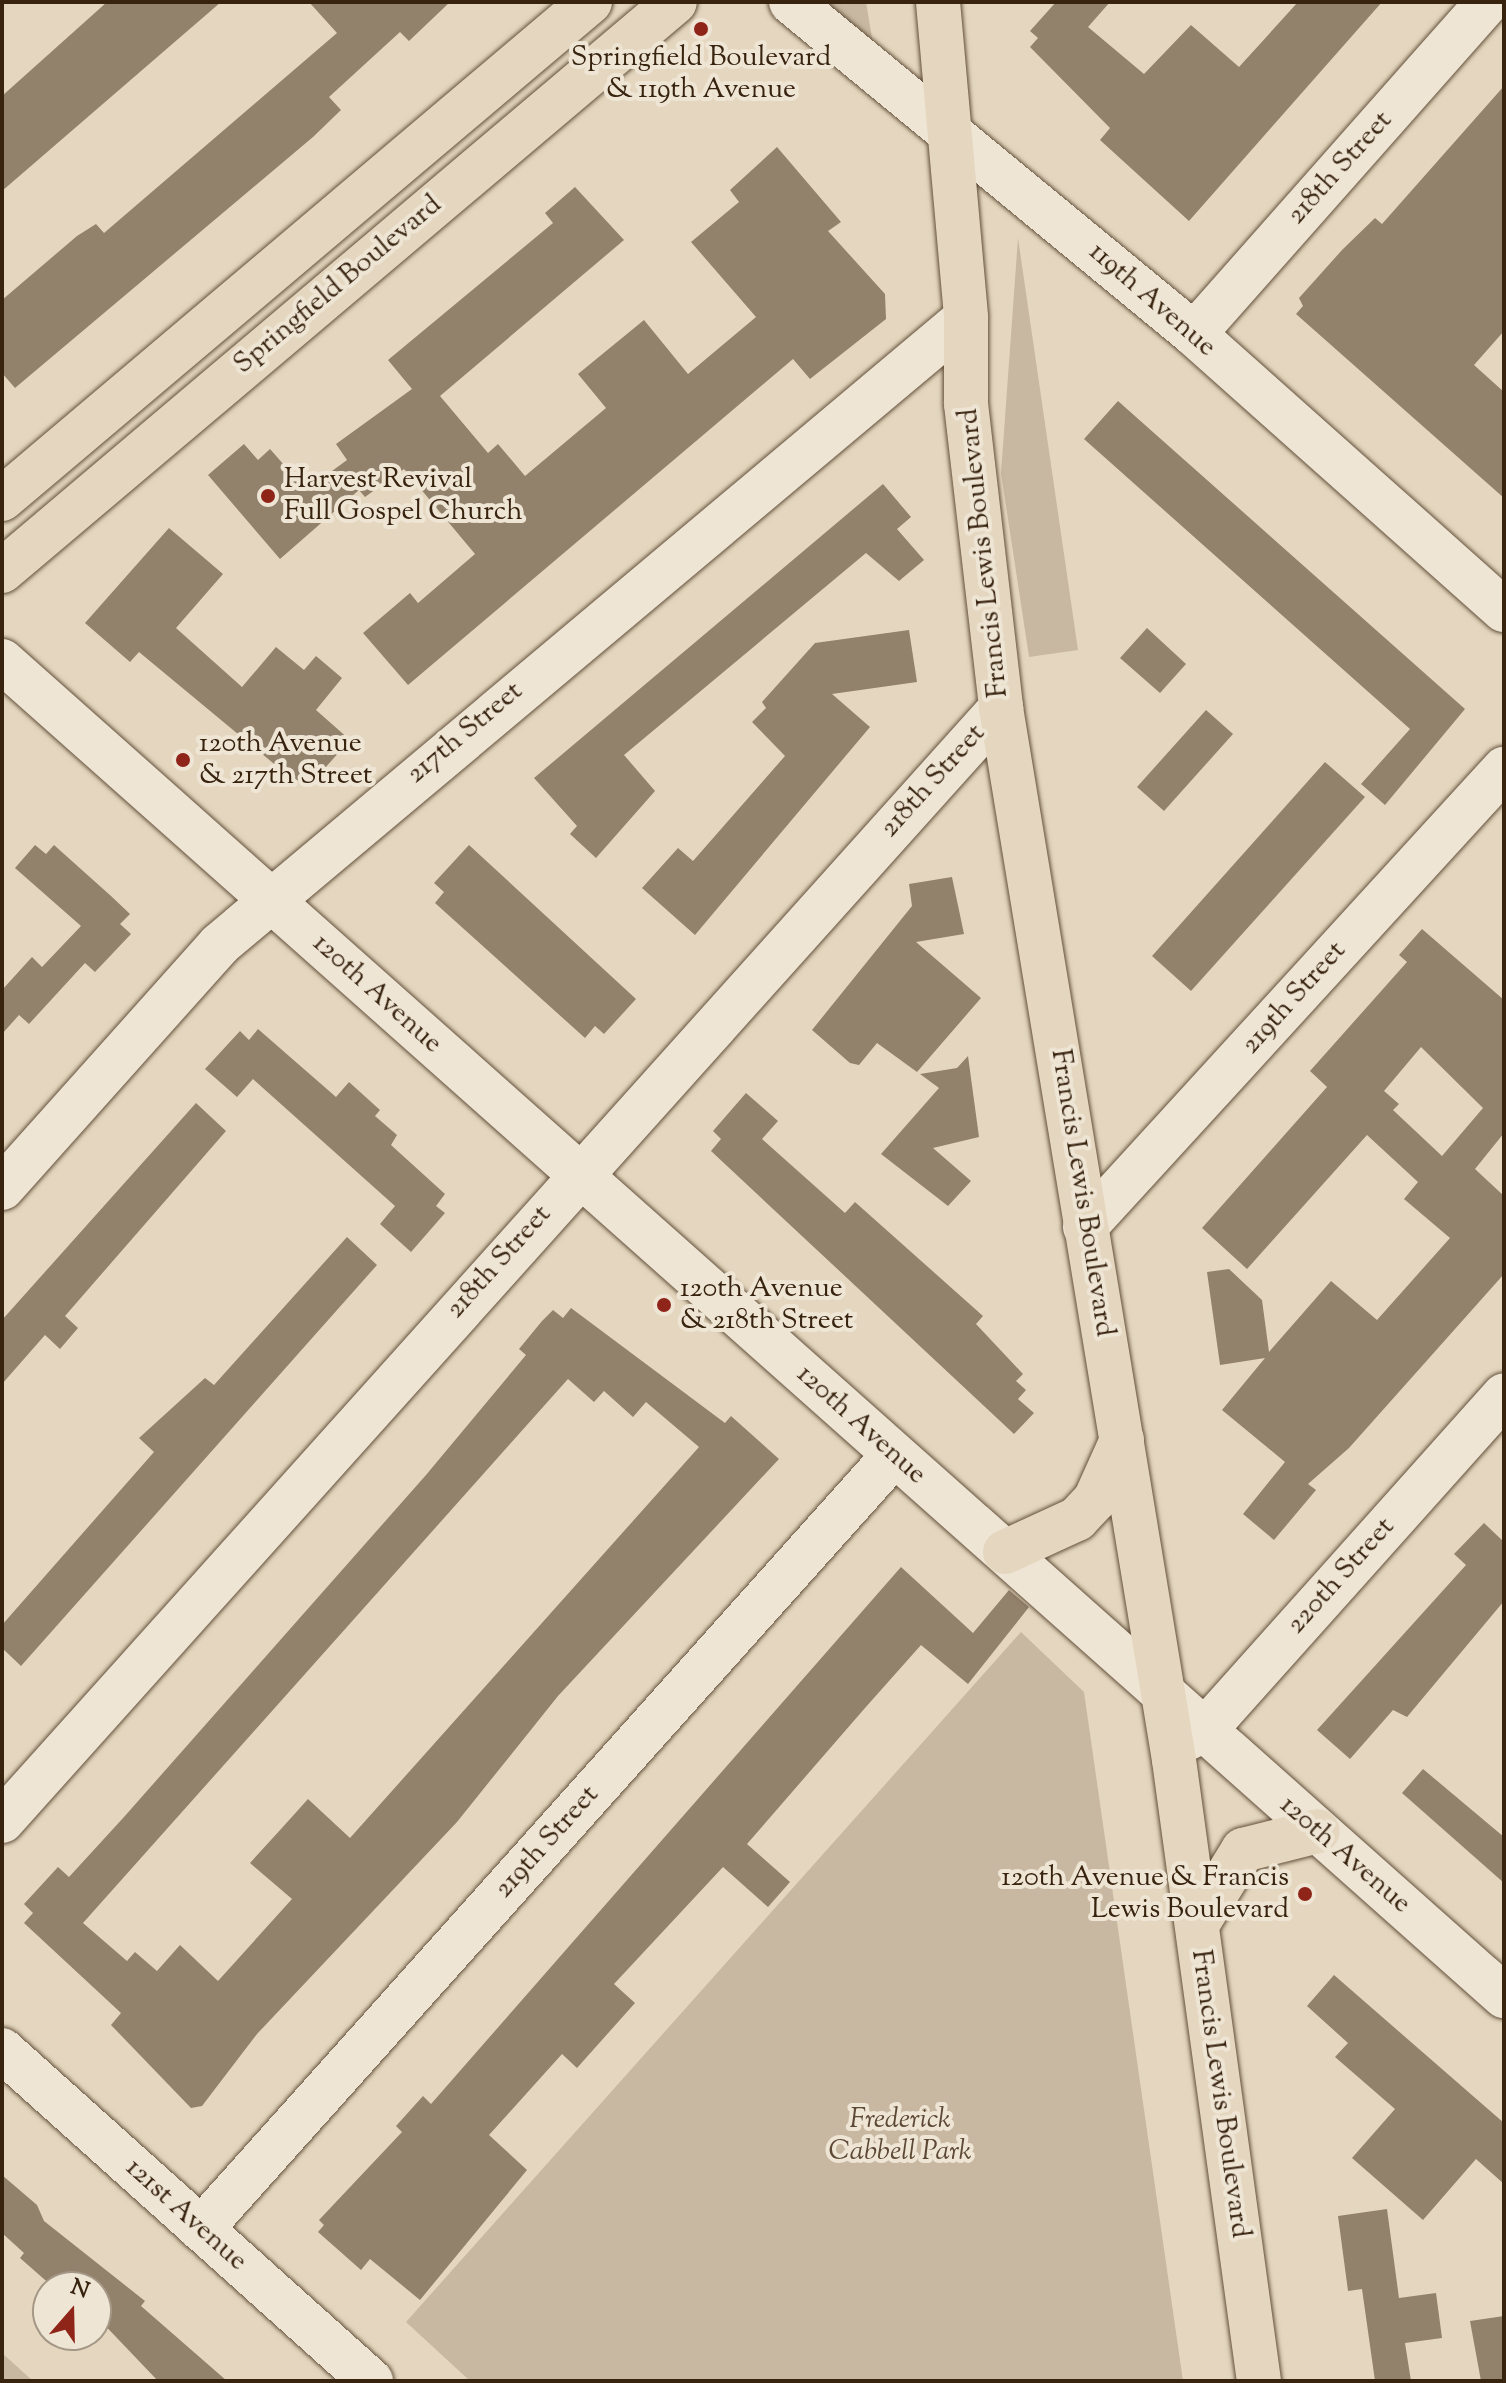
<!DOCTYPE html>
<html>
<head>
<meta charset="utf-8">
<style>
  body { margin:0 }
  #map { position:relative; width:1506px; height:2383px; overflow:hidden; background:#e5d7bf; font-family:"Sorts Mill Goudy",serif }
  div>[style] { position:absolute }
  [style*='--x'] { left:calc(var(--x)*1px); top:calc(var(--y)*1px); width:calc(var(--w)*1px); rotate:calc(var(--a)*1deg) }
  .green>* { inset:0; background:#c8b8a1 }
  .building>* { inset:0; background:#92816b }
  .roads { filter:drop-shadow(0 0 2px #63503b) drop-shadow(0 0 2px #63503b) }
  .minor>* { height:44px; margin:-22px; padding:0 22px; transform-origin:22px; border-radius:22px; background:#eee5d5 }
  .major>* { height:44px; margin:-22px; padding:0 22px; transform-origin:22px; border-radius:22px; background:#e5d7bf }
  .dots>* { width:22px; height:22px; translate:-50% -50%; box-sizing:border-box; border:4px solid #eee5d5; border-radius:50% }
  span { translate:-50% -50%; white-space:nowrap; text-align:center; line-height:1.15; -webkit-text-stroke:8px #eee5d5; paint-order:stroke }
  .poi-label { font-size:28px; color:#38230f }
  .left { translate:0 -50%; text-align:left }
  .right { translate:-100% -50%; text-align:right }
  .street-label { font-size:28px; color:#38230f }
  .park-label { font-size:28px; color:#5c4834; font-style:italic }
  .frame { position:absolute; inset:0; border:4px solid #38230f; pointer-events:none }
  .north { position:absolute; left:32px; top:2271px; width:80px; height:80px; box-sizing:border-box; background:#eee5d5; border:2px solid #a59786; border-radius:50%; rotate:20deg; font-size:22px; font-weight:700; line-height:32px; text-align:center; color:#38230f }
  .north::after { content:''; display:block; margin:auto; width:28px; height:36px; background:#8f2418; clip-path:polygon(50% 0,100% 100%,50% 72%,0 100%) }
</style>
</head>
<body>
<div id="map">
  <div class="green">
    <div style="clip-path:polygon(822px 2px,866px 2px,874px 50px)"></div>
    <div style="clip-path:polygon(1018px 238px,1078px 650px,1029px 657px,1001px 473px)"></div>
    <div style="clip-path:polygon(1021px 1632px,1084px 1692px,1183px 2381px,470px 2381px,406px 2322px)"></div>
    <div style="clip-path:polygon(2px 2353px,33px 2381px,2px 2381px)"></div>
  </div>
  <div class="building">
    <div style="clip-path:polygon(107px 2px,221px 2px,2px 191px,2px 96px)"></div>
    <div style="clip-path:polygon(309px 2px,450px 2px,409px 41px,400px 32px,329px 97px,341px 110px,313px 137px,15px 388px,2px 373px,2px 300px,77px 236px,96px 224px,104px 233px,337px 33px)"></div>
    <div style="clip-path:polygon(1056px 2px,1110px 2px,1088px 27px,1144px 74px,1191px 25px,1239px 67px,1298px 2px,1382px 2px,1189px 221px,1100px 140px,1110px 128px,1030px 47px,1038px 38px,1030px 31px)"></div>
    <div style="clip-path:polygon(1504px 86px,1504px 331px,1474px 365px,1504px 392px,1504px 498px,1296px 314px,1303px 306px,1299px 298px,1342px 250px,1375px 218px,1382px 224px)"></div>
    <div style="clip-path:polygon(777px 147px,841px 222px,828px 231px,885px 294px,886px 319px,810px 379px,793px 359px,408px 685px,363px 633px,410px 593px,418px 603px,475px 554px,404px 469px,365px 497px,359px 490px,280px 559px,208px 475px,244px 444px,258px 460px,270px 449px,306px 490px,347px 460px,336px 444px,412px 389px,388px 360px,553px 223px,545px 213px,575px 187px,624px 240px,440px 396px,488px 453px,498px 444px,525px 476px,606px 408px,578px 374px,644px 320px,688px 374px,756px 317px,691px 242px,739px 202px,730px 190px)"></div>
    <div style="clip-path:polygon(1118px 401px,1465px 709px,1385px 805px,1361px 784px,1410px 729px,1084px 439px)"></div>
    <div style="clip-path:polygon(883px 484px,911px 517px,897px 529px,924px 560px,899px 581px,866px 553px,624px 755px,655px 791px,596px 858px,570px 834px,577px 826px,534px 778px)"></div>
    <div style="clip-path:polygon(169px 528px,223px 574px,176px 628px,242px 687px,276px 647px,304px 670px,316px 656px,342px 678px,316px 710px,350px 740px,316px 778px,307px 770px,296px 782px,139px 652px,130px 662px,85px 623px)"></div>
    <div style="clip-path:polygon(1147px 628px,1186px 664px,1160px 693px,1120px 658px)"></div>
    <div style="clip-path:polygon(909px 630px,917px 682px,832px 694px,870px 727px,695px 935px,642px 888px,678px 848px,693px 861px,785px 756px,752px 722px,766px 708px,762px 702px,815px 643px)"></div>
    <div style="clip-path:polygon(1206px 710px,1233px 734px,1164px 811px,1137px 787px)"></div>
    <div style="clip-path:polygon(1325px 762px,1365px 797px,1191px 991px,1152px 956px)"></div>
    <div style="clip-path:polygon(35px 845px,46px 854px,54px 845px,111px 896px,130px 914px,120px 924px,131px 934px,95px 972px,85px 963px,29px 1024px,19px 1015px,2px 1034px,2px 990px,32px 957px,42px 967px,81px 926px,15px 868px)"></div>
    <div style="clip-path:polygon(469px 845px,636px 999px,604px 1034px,595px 1026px,585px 1038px,435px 903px,444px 892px,434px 883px)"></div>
    <div style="clip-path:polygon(952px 877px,964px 934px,916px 942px,981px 998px,917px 1072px,877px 1043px,859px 1065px,850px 1063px,812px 1030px,912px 906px,909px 884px)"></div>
    <div style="clip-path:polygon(evenodd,1422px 929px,1504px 1000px,1504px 1133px,1475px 1169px,1504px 1196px,1504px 1274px,1349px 1448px,1308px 1484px,1316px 1490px,1274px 1540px,1243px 1514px,1285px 1462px,1222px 1410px,1265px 1358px,1220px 1365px,1207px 1272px,1229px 1269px,1262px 1300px,1269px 1352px,1331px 1281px,1377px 1320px,1450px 1238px,1404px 1199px,1418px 1182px,1367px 1135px,1247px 1269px,1202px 1228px,1327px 1087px,1310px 1071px,1407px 962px,1399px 955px,1422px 929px,1421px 1047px,1483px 1108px,1442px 1156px,1393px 1110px,1399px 1104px,1384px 1091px,1421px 1047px)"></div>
    <div style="clip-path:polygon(258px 1029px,336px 1097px,349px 1082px,380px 1110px,375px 1116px,397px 1135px,391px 1145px,445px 1194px,436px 1206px,445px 1213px,411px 1252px,380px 1224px,395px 1206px,253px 1079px,237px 1097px,205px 1069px,240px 1031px,249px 1040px)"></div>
    <div style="clip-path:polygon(968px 1056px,979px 1137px,933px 1148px,971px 1181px,948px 1206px,881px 1154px,939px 1088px,920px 1074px,957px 1068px)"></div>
    <div style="clip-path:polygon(746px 1093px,778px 1121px,762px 1139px,845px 1213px,855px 1202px,983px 1316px,976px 1324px,1023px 1374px,1016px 1381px,1026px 1390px,1018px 1399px,1034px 1413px,1014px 1434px,711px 1151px,721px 1139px,713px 1131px)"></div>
    <div style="clip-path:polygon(196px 1103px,226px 1131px,65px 1316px,78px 1328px,60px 1349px,45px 1335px,2px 1384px,2px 1320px)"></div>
    <div style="clip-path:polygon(347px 1237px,377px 1265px,21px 1666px,2px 1648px,2px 1625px,154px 1452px,139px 1438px,205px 1378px,214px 1385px)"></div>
    <div style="clip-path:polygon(evenodd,571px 1308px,725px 1423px,731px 1416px,779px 1459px,558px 1696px,457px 1822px,257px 2034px,202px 2106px,191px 2108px,111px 2025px,121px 2013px,24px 1923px,33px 1913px,24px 1904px,58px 1867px,69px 1877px,124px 1817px,426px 1475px,526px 1355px,519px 1349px,542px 1321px,553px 1310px,563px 1318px,571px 1308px,568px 1379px,594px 1402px,604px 1391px,633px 1417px,646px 1402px,699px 1447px,350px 1838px,308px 1799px,281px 1829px,250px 1863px,292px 1899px,218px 1981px,180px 1945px,157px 1971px,135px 1952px,127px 1961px,83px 1923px,568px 1379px)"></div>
    <div style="clip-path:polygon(1484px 1523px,1504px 1542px,1504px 1601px,1407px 1717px,1393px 1710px,1350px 1759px,1317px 1730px,1466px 1565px,1454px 1554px)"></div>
    <div style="clip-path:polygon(901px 1567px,973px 1633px,1009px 1590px,1029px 1607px,968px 1684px,921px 1645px,865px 1708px,747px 1844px,790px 1882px,768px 1907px,723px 1867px,614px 1984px,635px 2003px,577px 2068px,562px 2054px,489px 2135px,527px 2170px,420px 2300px,370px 2259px,361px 2270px,318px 2232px,324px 2225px,319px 2220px,402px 2132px,396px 2126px,423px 2096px,431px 2104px)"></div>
    <div style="clip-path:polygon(1423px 1769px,1504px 1837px,1504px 1883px,1402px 1793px)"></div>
    <div style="clip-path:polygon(1334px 1975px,1504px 2123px,1504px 2184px,1476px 2159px,1423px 2220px,1352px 2158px,1395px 2109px,1335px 2057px,1348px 2043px,1307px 2006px)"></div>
    <div style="clip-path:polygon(2px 2175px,37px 2205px,44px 2221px,145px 2301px,141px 2306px,227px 2381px,158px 2381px,96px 2316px,96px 2287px,53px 2287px,20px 2258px,24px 2253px,2px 2233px)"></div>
    <div style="clip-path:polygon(1387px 2209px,1399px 2298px,1436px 2293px,1442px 2338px,1405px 2343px,1411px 2381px,1375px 2381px,1362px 2289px,1348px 2291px,1338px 2216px)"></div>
    <div style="clip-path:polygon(1504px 2316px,1504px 2381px,1481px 2381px,1470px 2321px)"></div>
  </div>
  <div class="roads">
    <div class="minor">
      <div style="--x:791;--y:2;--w:522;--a:39.48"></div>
      <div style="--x:1194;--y:334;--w:415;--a:41.7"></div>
      <div style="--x:1194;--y:334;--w:443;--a:-48.5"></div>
      <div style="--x:2;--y:661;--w:2010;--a:41.63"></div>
      <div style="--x:2;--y:1188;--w:326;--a:-48.2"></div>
      <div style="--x:219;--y:945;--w:975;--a:-40.01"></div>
      <div style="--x:1085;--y:1227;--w:621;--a:-47.55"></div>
      <div style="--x:1180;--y:1742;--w:28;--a:-26"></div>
      <div style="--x:1205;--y:1730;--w:449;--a:-48.2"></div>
      <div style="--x:2;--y:1821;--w:1496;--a:-48.09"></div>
      <div style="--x:2;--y:2050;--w:496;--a:41.9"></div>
      <div style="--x:201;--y:2229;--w:1039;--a:-48.16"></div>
    </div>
    <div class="major">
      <div style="--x:938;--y:2;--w:317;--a:84.9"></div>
      <div style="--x:966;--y:318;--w:86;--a:90"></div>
      <div style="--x:966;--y:404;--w:306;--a:83.4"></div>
      <div style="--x:1001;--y:708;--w:1066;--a:80.66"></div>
      <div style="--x:1174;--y:1760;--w:627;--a:82.21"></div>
      <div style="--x:2;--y:499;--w:770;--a:-40.21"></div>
      <div style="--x:2;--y:571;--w:881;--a:-40.21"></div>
      <div style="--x:1005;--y:1552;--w:79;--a:-24.6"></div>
      <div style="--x:1077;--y:1519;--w:26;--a:-47"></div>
      <div style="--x:1095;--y:1500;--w:66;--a:-65.8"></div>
      <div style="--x:1198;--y:1923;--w:86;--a:-58.3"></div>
      <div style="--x:1243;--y:1850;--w:77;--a:-14.2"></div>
    </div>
  </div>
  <div class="dots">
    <div style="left:701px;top:29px;background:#8f2418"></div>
    <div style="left:268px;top:496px;background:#8f2418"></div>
    <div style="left:183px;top:760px;background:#8f2418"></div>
    <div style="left:664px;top:1305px;background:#8f2418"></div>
    <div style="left:1305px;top:1894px;background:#8f2418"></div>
  </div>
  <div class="poi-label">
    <span style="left:701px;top:74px">Springfield Boulevard<br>&amp; 119th Avenue</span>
    <span class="left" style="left:284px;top:496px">Harvest Revival<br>Full Gospel Church</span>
    <span class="left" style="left:199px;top:760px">120th Avenue<br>&amp; 217th Street</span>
    <span class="left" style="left:680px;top:1305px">120th Avenue<br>&amp; 218th Street</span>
    <span class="right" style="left:1289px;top:1894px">120th Avenue &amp; Francis<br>Lewis Boulevard</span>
  </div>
  <div class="street-label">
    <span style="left:1340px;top:168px;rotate:-48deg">218th Street</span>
    <span style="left:338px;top:285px;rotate:-40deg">Springfield Boulevard</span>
    <span style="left:1152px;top:300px;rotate:41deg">119th Avenue</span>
    <span style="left:984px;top:553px;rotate:-96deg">Francis Lewis Boulevard</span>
    <span style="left:465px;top:733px;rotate:-40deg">217th Street</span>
    <span style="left:933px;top:781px;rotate:-48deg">218th Street</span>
    <span style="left:377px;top:994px;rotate:42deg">120th Avenue</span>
    <span style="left:1294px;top:998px;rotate:-48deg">219th Street</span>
    <span style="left:1082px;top:1193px;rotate:81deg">Francis Lewis Boulevard</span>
    <span style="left:499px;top:1262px;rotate:-48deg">218th Street</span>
    <span style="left:861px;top:1425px;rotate:42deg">120th Avenue</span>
    <span style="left:1341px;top:1576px;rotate:-48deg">220th Street</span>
    <span style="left:547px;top:1842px;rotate:-48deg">219th Street</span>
    <span style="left:1345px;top:1855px;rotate:41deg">120th Avenue</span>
    <span style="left:1220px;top:2094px;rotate:82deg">Francis Lewis Boulevard</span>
    <span style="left:186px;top:2215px;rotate:42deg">121st Avenue</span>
  </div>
  <div class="park-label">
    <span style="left:900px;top:2136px">Frederick<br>Cabbell Park</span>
  </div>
  <div class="frame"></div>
  <div class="north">N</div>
</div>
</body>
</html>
